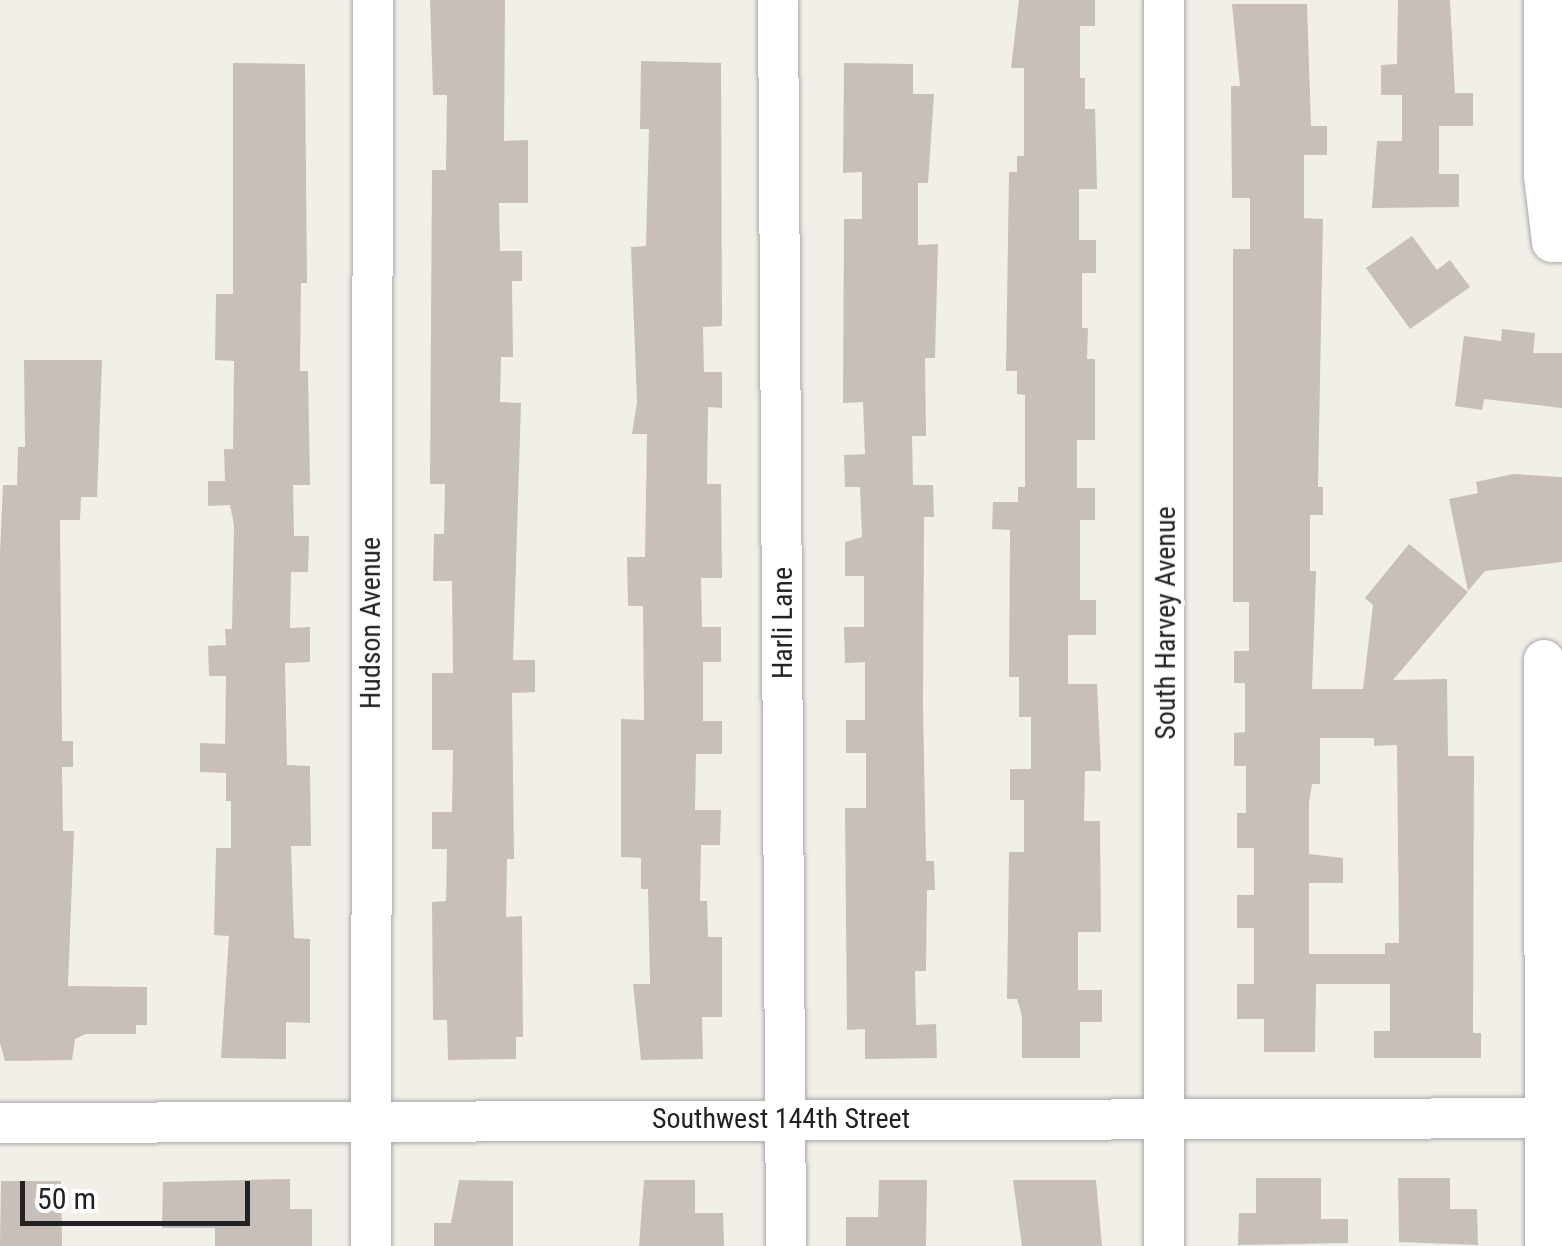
<!DOCTYPE html>
<html>
<head>
<meta charset="utf-8">
<style>
  body { margin:0 }
  #map { position:relative; width:1562px; height:1246px; overflow:hidden; background:#f2efe9; font-family:"Roboto Condensed",sans-serif }
  div>[style] { position:absolute }
  [style*='--x'] { left:calc(var(--x)*1px); top:calc(var(--y)*1px); width:calc(var(--w)*1px); rotate:calc(var(--a)*1deg) }
  .building>* { inset:0; background:#c7bfb8 }
  .roads { filter:drop-shadow(0 0 2px #a9a9a9) drop-shadow(0 0 2px #a9a9a9) }
  .minor>* { height:40px; margin:-20px; padding:0 20px; transform-origin:20px; border-radius:20px; background:#fff }
  span { translate:-50% -50%; white-space:nowrap; text-align:center; line-height:1.15; -webkit-text-stroke:8px #fff; paint-order:stroke }
  .street-label { font-size:28px; color:#222 }
  .scale { position:absolute; left:20px; top:1181px; width:230px; height:45px; box-sizing:border-box; border:5px solid #222; border-top:0; padding-left:12px; font-size:30px; line-height:35px; white-space:nowrap; color:#222; -webkit-text-stroke:8px #fff; paint-order:stroke }
</style>
</head>
<body>
<div id="map">
  <div class="building">
    <div style="clip-path:polygon(430px 0,505px 0,504px 141px,528px 140px,528px 203px,499px 203px,500px 251px,522px 251px,522px 281px,512px 281px,513px 357px,501px 357px,500px 402px,521px 403px,513px 660px,535px 660px,535px 692px,512px 693px,514px 859px,507px 859px,506px 917px,522px 916px,523px 1037px,516px 1037px,516px 1059px,448px 1060px,447px 1020px,433px 1020px,432px 902px,446px 901px,447px 849px,432px 849px,432px 812px,452px 812px,453px 750px,432px 750px,432px 673px,453px 673px,452px 581px,433px 581px,434px 534px,444px 534px,445px 484px,430px 484px,432px 170px,446px 170px,447px 95px,433px 95px)"></div>
    <div style="clip-path:polygon(1019px 0,1095px 0,1095px 26px,1080px 26px,1080px 78px,1085px 78px,1085px 109px,1095px 109px,1097px 189px,1079px 189px,1079px 240px,1096px 240px,1096px 273px,1082px 273px,1082px 328px,1088px 328px,1087px 359px,1095px 359px,1095px 440px,1077px 440px,1077px 488px,1095px 488px,1095px 520px,1080px 520px,1080px 600px,1096px 600px,1096px 635px,1068px 635px,1068px 684px,1097px 684px,1101px 771px,1085px 771px,1084px 821px,1100px 821px,1101px 932px,1078px 932px,1078px 990px,1102px 990px,1102px 1022px,1080px 1022px,1080px 1058px,1022px 1058px,1022px 1016px,1017px 999px,1007px 999px,1009px 852px,1024px 852px,1024px 800px,1010px 800px,1010px 769px,1031px 769px,1031px 717px,1019px 717px,1019px 677px,1009px 677px,1010px 530px,992px 529px,993px 502px,1018px 502px,1018px 487px,1025px 487px,1025px 395px,1017px 394px,1017px 371px,1006px 371px,1009px 172px,1017px 172px,1017px 156px,1024px 156px,1024px 68px,1011px 68px)"></div>
    <div style="clip-path:polygon(1398px 0,1450px 0,1455px 93px,1473px 93px,1473px 126px,1439px 126px,1439px 174px,1459px 174px,1459px 207px,1372px 208px,1377px 141px,1402px 141px,1402px 95px,1381px 95px,1381px 65px,1397px 64px)"></div>
    <div style="clip-path:polygon(evenodd,1232px 4px,1307px 4px,1311px 126px,1327px 126px,1327px 155px,1304px 155px,1304px 218px,1323px 219px,1318px 487px,1323px 487px,1323px 515px,1310px 515px,1310px 571px,1316px 571px,1312px 689px,1363px 689px,1373px 605px,1365px 598px,1409px 544px,1468px 592px,1393px 680px,1447px 679px,1448px 756px,1474px 756px,1473px 1033px,1481px 1033px,1481px 1058px,1374px 1058px,1374px 1031px,1390px 1031px,1390px 984px,1316px 984px,1315px 1052px,1264px 1052px,1264px 1019px,1237px 1019px,1237px 984px,1254px 984px,1254px 928px,1237px 928px,1237px 895px,1254px 895px,1254px 848px,1237px 848px,1237px 813px,1246px 813px,1246px 766px,1234px 766px,1234px 733px,1245px 732px,1245px 683px,1234px 683px,1234px 651px,1249px 651px,1249px 602px,1233px 602px,1233px 249px,1250px 249px,1250px 198px,1232px 198px,1231px 86px,1240px 86px,1232px 4px,1320px 738px,1374px 738px,1374px 746px,1397px 745px,1399px 943px,1385px 943px,1385px 954px,1309px 954px,1309px 883px,1343px 883px,1343px 858px,1309px 854px,1309px 803px,1312px 784px,1320px 784px,1320px 738px)"></div>
    <div style="clip-path:polygon(641px 61px,721px 63px,722px 326px,703px 327px,704px 372px,722px 372px,722px 408px,708px 407px,707px 484px,721px 484px,722px 578px,701px 578px,702px 627px,721px 627px,721px 662px,703px 662px,703px 721px,722px 721px,722px 754px,696px 754px,695px 810px,721px 810px,720px 845px,701px 845px,700px 901px,707px 901px,708px 937px,722px 937px,722px 1017px,702px 1017px,703px 1059px,641px 1060px,633px 984px,650px 984px,648px 889px,641px 889px,641px 858px,621px 857px,621px 719px,644px 720px,643px 606px,628px 606px,627px 557px,645px 557px,647px 434px,632px 434px,637px 402px,631px 247px,646px 246px,649px 129px,640px 129px)"></div>
    <div style="clip-path:polygon(233px 63px,305px 64px,307px 283px,301px 283px,300px 371px,308px 371px,310px 485px,293px 485px,294px 536px,309px 536px,308px 572px,291px 572px,290px 628px,310px 627px,310px 662px,285px 663px,287px 765px,310px 766px,311px 846px,291px 846px,294px 938px,310px 939px,310px 1023px,286px 1022px,286px 1059px,221px 1058px,229px 936px,214px 935px,216px 848px,231px 848px,231px 801px,226px 801px,226px 773px,200px 772px,200px 743px,225px 744px,226px 676px,209px 676px,208px 646px,226px 645px,225px 629px,232px 629px,234px 525px,230px 505px,208px 506px,208px 481px,225px 481px,224px 449px,233px 449px,234px 361px,215px 360px,216px 294px,233px 294px)"></div>
    <div style="clip-path:polygon(844px 63px,913px 64px,913px 94px,934px 94px,928px 183px,918px 183px,918px 245px,938px 244px,935px 358px,925px 358px,926px 436px,912px 436px,913px 485px,933px 485px,934px 517px,924px 517px,923px 706px,926px 861px,934px 861px,935px 890px,927px 890px,926px 971px,915px 971px,916px 1025px,936px 1024px,937px 1058px,865px 1059px,865px 1029px,847px 1030px,845px 808px,866px 808px,866px 753px,846px 753px,846px 720px,865px 720px,865px 662px,845px 663px,844px 627px,864px 627px,864px 576px,845px 576px,845px 542px,862px 537px,860px 487px,845px 487px,844px 455px,865px 454px,863px 402px,843px 403px,844px 219px,862px 219px,862px 172px,843px 173px)"></div>
    <div style="clip-path:polygon(1412px 236px,1437px 270px,1450px 260px,1470px 287px,1410px 329px,1366px 268px)"></div>
    <div style="clip-path:polygon(1502px 329px,1535px 333px,1533px 353px,1562px 353px,1562px 408px,1484px 399px,1482px 410px,1455px 406px,1464px 336px,1501px 341px)"></div>
    <div style="clip-path:polygon(24px 360px,102px 360px,97px 497px,81px 497px,80px 520px,60px 520px,62px 741px,73px 741px,73px 767px,62px 767px,63px 831px,74px 831px,68px 986px,147px 987px,147px 1025px,136px 1025px,136px 1034px,86px 1034px,75px 1039px,72px 1060px,5px 1061px,0 1043px,0 553px,3px 485px,17px 485px,18px 447px,25px 447px)"></div>
    <div style="clip-path:polygon(1513px 474px,1562px 477px,1562px 562px,1485px 571px,1468px 591px,1449px 499px,1478px 493px,1476px 482px)"></div>
    <div style="clip-path:polygon(1256px 1178px,1321px 1178px,1321px 1219px,1348px 1219px,1348px 1243px,1238px 1245px,1239px 1213px,1256px 1213px)"></div>
    <div style="clip-path:polygon(1398px 1178px,1450px 1178px,1450px 1209px,1477px 1209px,1478px 1245px,1399px 1242px)"></div>
    <div style="clip-path:polygon(290px 1179px,290px 1209px,312px 1209px,312px 1246px,215px 1246px,215px 1228px,162px 1228px,163px 1182px)"></div>
    <div style="clip-path:polygon(459px 1180px,513px 1181px,513px 1246px,434px 1246px,434px 1223px,451px 1223px)"></div>
    <div style="clip-path:polygon(644px 1180px,695px 1180px,695px 1213px,723px 1213px,724px 1246px,639px 1246px)"></div>
    <div style="clip-path:polygon(879px 1180px,927px 1180px,926px 1246px,846px 1246px,846px 1217px,878px 1217px)"></div>
    <div style="clip-path:polygon(1013px 1180px,1096px 1180px,1102px 1246px,1022px 1246px)"></div>
    <div style="clip-path:polygon(1px 1181px,61px 1181px,62px 1246px,0 1246px)"></div>
  </div>
  <div class="roads">
    <div class="minor">
      <div style="--x:778;--y:0;--w:1246;--a:89.63"></div>
      <div style="--x:1544;--y:0;--w:176;--a:90"></div>
      <div style="--x:1544;--y:176;--w:66;--a:83.1"></div>
      <div style="--x:1552;--y:242;--w:10;--a:0"></div>
      <div style="--x:1544;--y:660;--w:586;--a:89.9"></div>
      <div style="--x:0;--y:1123;--w:1562;--a:-0.18"></div>
      <div style="--x:371;--y:1246;--w:1246;--a:-89.91"></div>
      <div style="--x:1164;--y:1246;--w:1246;--a:-90"></div>
    </div>
  </div>
  <div class="street-label">
    <span style="left:371px;top:623px;rotate:-90deg">Hudson Avenue</span>
    <span style="left:783px;top:623px;rotate:-90deg">Harli Lane</span>
    <span style="left:1166px;top:623px;rotate:-90deg">South Harvey Avenue</span>
    <span style="left:781px;top:1119px">Southwest 144th Street</span>
  </div>
  <div class="scale">50 m</div>
</div>
</body>
</html>
